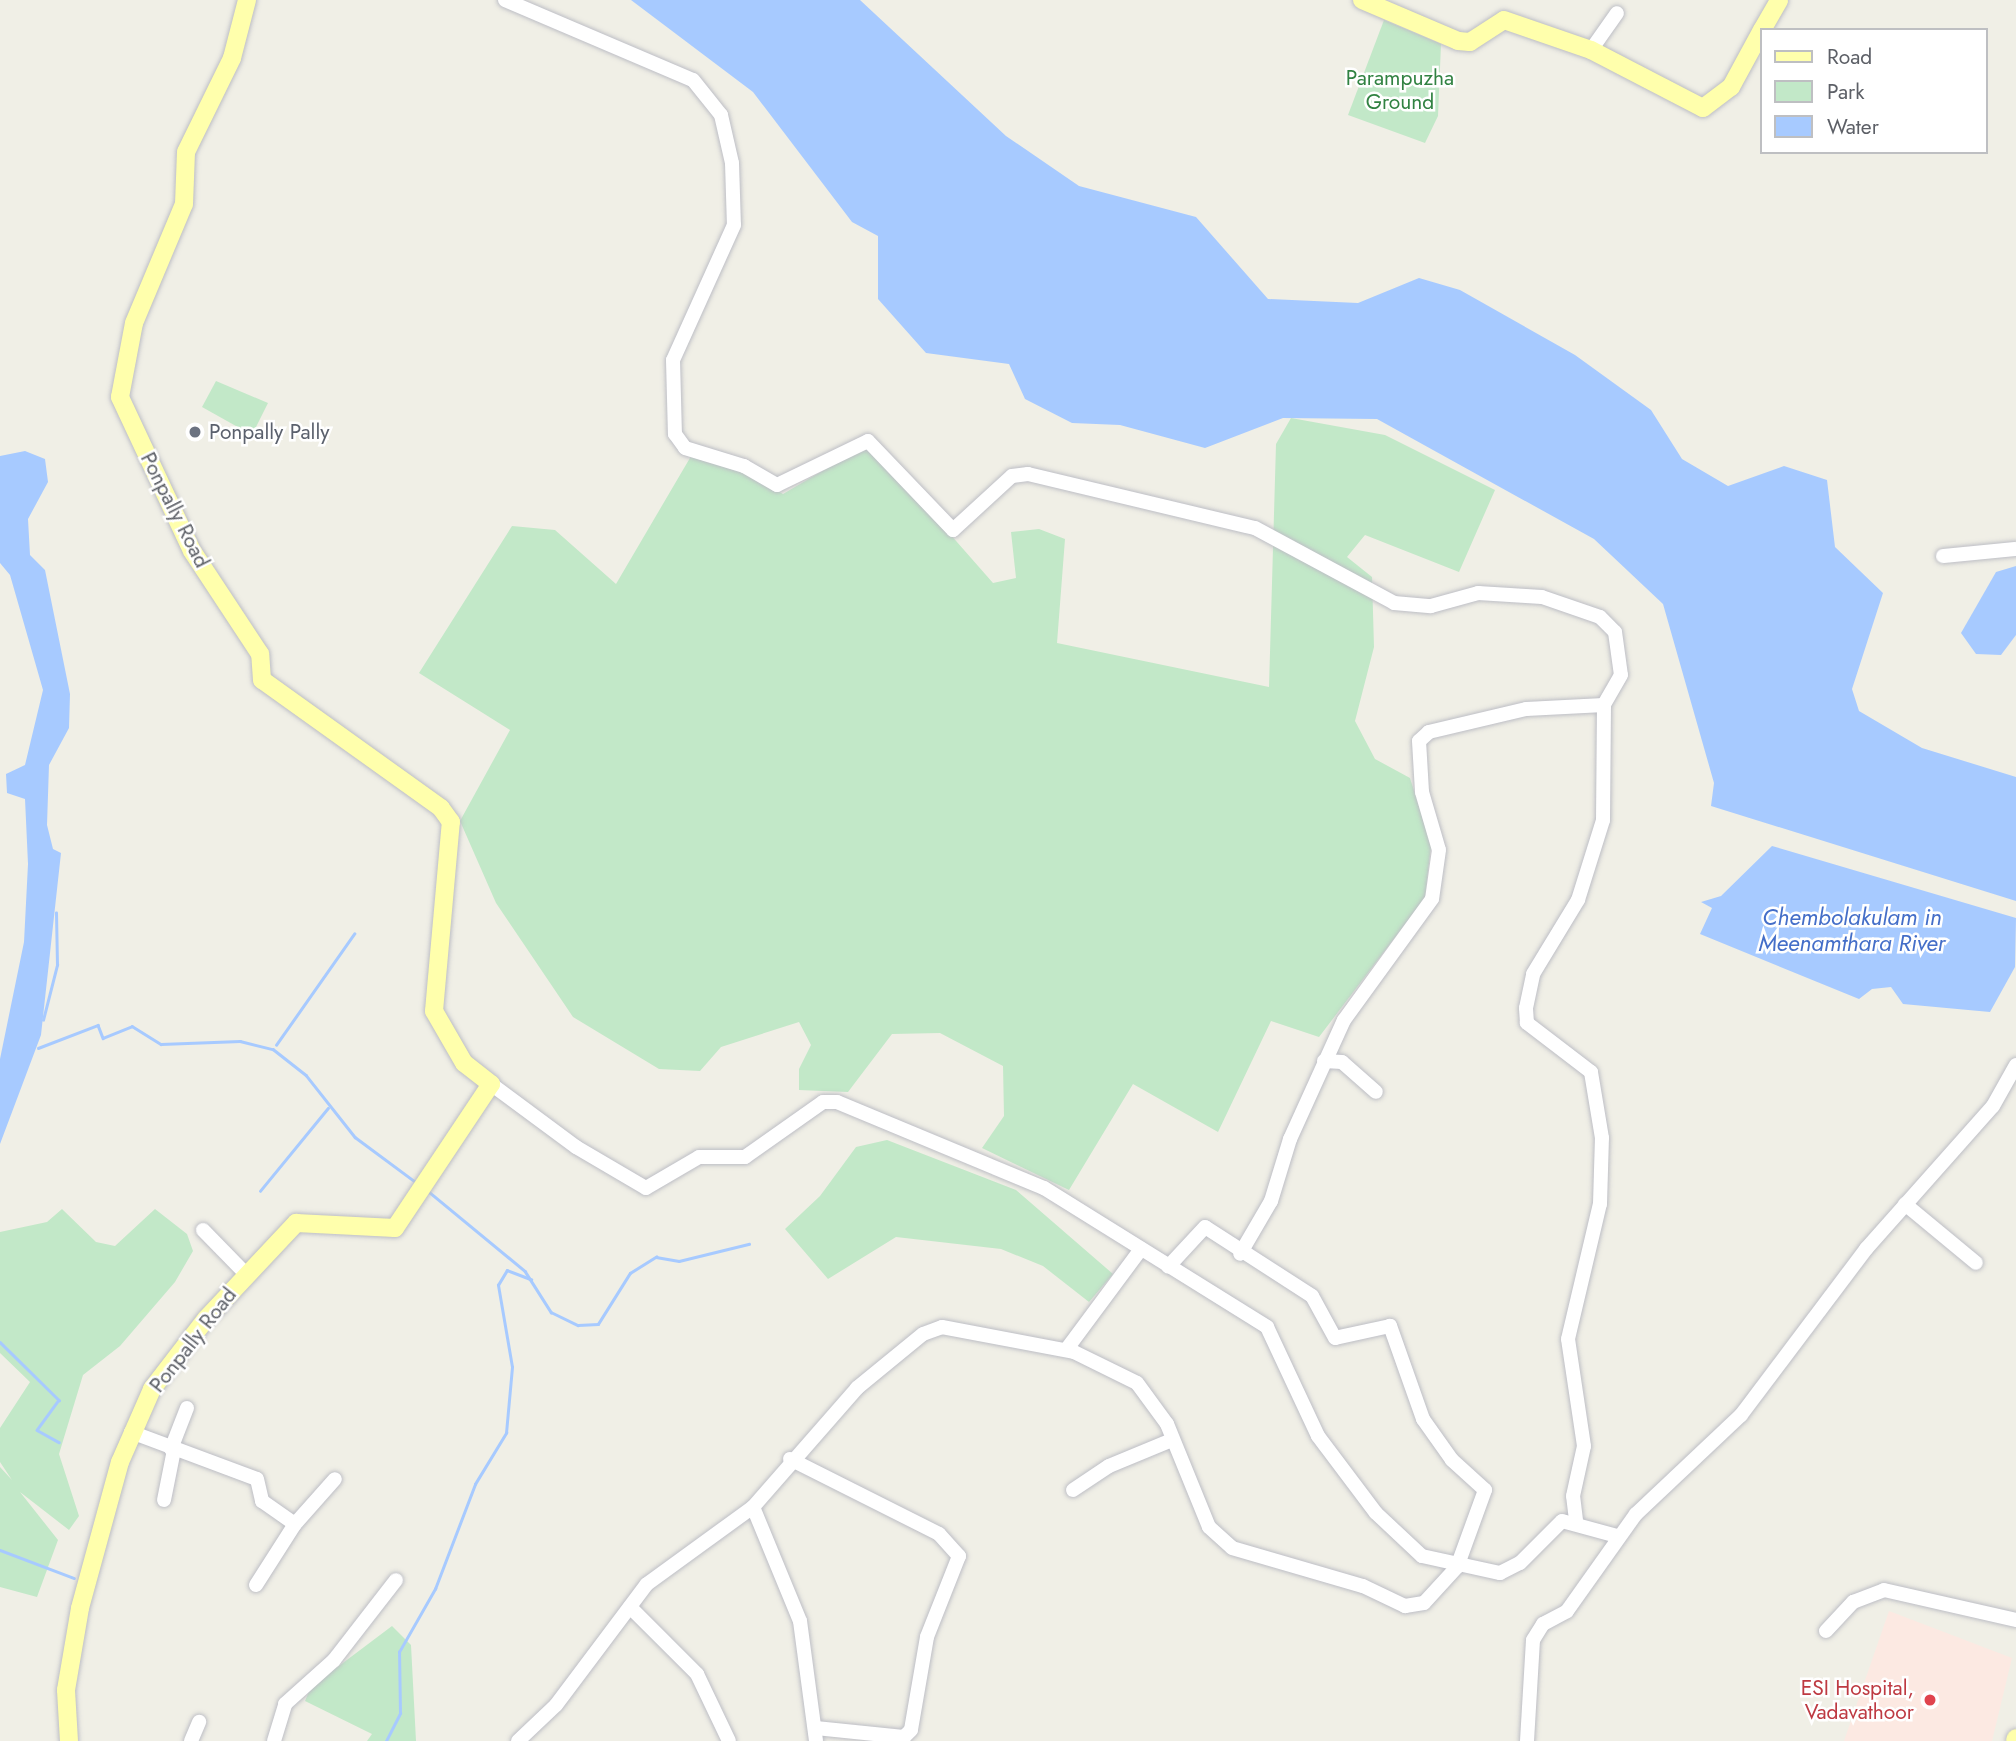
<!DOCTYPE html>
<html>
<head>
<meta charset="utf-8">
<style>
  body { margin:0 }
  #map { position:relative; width:2016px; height:1741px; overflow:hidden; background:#f0efe6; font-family:Jost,sans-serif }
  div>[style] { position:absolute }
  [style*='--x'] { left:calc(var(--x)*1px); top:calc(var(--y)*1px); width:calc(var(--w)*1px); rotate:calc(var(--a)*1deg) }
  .medical>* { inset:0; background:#fce9e2 }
  .green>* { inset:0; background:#c2e8c8 }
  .water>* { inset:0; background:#a7caff }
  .stream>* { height:2.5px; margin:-1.25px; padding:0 1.25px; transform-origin:1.25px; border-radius:1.25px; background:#a7caff }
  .roads { filter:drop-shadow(0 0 2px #bdbec5) drop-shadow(0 0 2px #bdbec5) }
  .minor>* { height:14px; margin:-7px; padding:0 7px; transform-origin:7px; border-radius:7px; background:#fff }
  .major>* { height:18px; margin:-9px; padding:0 9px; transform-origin:9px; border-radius:9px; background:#ffffac }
  .dots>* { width:19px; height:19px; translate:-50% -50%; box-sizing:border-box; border:4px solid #fff; border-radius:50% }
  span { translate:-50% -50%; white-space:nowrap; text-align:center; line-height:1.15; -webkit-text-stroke:5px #fff; paint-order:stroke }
  .park-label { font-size:21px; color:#318242 }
  .worship-label { font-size:21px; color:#5b616d }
  .left { translate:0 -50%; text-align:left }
  .street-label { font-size:21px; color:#5d6067 }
  .health-label { font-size:21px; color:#be3a42 }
  .right { translate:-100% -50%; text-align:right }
  .water-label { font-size:23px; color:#446ec8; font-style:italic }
  .legend { position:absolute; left:1760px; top:28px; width:228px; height:126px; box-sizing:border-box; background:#fff; border:2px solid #bebfc2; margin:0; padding:9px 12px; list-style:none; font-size:21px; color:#5d6067 }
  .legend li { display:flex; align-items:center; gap:14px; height:35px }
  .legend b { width:35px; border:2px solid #bebfc2 }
</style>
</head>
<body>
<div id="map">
  <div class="medical">
    <div style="clip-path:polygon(1889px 1611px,2012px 1658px,1992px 1741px,1844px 1741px)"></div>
  </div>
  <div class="green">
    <div style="clip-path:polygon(1384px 20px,1441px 44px,1438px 116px,1425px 143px,1348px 115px)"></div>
    <div style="clip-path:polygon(216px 381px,268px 403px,252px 435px,202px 407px)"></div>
    <div style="clip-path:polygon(1291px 418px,1385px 435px,1495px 490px,1459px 572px,1365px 535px,1347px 557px,1372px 577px,1374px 647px,1355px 721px,1375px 759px,1410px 778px,1431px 845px,1425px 898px,1319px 1037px,1271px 1021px,1218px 1132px,1133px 1084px,1069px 1190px,982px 1148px,1004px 1116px,1003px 1066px,940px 1033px,892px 1034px,848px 1092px,799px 1090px,799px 1069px,811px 1045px,799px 1022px,721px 1047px,700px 1071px,659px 1069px,573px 1017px,496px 903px,460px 821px,510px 730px,419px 673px,512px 526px,555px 530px,616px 584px,697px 446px,783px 494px,870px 443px,993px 583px,1016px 578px,1011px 532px,1039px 529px,1065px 539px,1057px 643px,1269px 687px,1276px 444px)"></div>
    <div style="clip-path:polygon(887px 1140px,1016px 1190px,1113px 1274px,1089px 1302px,1043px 1266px,1001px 1249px,896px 1237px,828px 1279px,785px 1229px,820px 1196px,856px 1147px)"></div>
    <div style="clip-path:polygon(62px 1209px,96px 1242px,115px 1246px,155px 1209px,187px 1234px,193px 1251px,175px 1282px,120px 1346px,83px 1375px,59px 1454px,79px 1516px,69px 1530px,20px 1492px,58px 1540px,37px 1597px,0 1587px,0 1467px,12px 1480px,0 1462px,0 1428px,30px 1382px,0 1353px,0 1232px,47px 1222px)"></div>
    <div style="clip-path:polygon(392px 1626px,411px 1645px,416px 1741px,367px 1741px,372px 1734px,305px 1701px,311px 1687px)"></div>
  </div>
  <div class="water">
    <div style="clip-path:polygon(631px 0,860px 0,1006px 136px,1079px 186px,1196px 217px,1268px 299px,1358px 303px,1419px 278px,1460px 290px,1575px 355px,1651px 410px,1682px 459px,1728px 486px,1784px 466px,1827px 480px,1835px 547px,1883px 593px,1852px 689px,1859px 711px,1922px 748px,2016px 777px,2016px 901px,1711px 806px,1714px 783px,1663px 604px,1594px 539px,1377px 419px,1283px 418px,1205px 448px,1120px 425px,1072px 423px,1025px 399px,1009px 364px,926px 353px,878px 299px,878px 236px,852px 222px,753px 92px)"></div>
    <div style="clip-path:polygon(25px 451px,45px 459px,48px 482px,28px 519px,30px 555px,45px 570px,70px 694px,69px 728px,49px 765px,47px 825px,53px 849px,61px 853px,41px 1035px,0 1144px,0 1059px,24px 942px,28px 864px,25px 799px,7px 793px,6px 774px,25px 765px,43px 690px,10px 575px,0 563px,0 456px)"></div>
    <div style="clip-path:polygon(2016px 566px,2016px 635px,2001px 655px,1976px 654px,1961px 633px,1996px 572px)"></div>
    <div style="clip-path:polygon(1772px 846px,2016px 918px,2015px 967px,1990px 1012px,1903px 1004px,1891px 987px,1872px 989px,1859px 999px,1700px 934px,1712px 908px,1701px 902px,1721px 896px)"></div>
  </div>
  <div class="stream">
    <div style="--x:43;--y:1020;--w:57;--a:-75.7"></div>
    <div style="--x:57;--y:965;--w:52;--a:-91.1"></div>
    <div style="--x:276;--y:1045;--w:136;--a:-54.9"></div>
    <div style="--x:38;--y:1048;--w:64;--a:-21"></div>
    <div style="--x:98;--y:1025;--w:14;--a:69"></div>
    <div style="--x:103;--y:1038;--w:31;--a:-22"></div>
    <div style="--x:132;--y:1026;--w:34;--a:32"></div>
    <div style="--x:161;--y:1044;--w:79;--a:-2.2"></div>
    <div style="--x:240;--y:1041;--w:34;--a:14"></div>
    <div style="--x:273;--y:1049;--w:42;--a:38.2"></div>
    <div style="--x:306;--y:1075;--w:79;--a:51.7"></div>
    <div style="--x:355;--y:1137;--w:77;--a:36.6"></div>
    <div style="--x:260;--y:1191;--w:107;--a:-50.7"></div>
    <div style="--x:428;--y:1191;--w:126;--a:39.5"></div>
    <div style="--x:525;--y:1271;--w:49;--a:57.6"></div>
    <div style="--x:551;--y:1312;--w:30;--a:26"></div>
    <div style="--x:578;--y:1325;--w:20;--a:-3"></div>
    <div style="--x:598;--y:1324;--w:60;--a:-57.9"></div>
    <div style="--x:630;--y:1273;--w:31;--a:-32"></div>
    <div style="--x:656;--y:1257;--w:23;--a:10"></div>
    <div style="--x:679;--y:1261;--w:72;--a:-13.7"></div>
    <div style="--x:0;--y:1342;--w:83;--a:44.5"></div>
    <div style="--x:59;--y:1400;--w:37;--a:126"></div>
    <div style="--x:37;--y:1430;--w:25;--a:29"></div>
    <div style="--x:0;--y:1550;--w:79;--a:20.7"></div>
    <div style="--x:386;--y:1741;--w:31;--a:-63"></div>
    <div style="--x:400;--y:1713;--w:61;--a:-90.9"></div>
    <div style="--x:399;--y:1652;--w:73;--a:-60.3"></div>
    <div style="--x:435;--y:1589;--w:112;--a:-69.1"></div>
    <div style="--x:475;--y:1484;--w:60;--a:-58.7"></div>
    <div style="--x:506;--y:1433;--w:66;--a:-84.8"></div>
    <div style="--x:512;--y:1367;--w:83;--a:-99.7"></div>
    <div style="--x:498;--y:1285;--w:17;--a:-59"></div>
    <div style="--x:507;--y:1270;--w:26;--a:21"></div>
  </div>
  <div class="roads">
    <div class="minor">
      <div style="--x:505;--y:0;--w:204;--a:23.1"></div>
      <div style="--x:693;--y:80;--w:45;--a:51.3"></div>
      <div style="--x:721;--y:115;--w:49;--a:77.1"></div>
      <div style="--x:732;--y:163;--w:62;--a:88.2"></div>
      <div style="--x:734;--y:225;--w:148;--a:114.3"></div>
      <div style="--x:673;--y:360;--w:74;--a:88.5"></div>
      <div style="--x:675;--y:434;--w:17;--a:54"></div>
      <div style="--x:685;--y:448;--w:62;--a:17"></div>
      <div style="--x:744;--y:466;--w:38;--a:30"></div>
      <div style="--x:777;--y:485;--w:101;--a:-25.8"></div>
      <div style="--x:868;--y:441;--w:123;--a:46.3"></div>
      <div style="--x:953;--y:530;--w:80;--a:-42.5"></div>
      <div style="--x:1012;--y:476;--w:16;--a:-7"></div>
      <div style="--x:1028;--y:474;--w:233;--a:13.4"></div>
      <div style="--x:1255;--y:528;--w:158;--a:28.3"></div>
      <div style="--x:1394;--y:603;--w:37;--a:5"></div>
      <div style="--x:1431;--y:606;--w:49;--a:-15.5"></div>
      <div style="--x:1478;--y:593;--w:64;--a:3.6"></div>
      <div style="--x:1542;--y:597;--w:61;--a:19"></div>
      <div style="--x:1600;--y:617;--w:21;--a:45"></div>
      <div style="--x:1615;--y:632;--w:43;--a:82.1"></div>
      <div style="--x:1621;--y:675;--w:34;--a:120"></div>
      <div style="--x:1604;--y:705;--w:78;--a:177.1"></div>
      <div style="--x:1526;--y:709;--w:100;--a:166.7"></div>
      <div style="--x:1429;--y:732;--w:13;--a:138"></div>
      <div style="--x:1419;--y:741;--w:51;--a:86.6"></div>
      <div style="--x:1422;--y:792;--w:60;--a:73.7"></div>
      <div style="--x:1439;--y:850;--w:49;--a:98.1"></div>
      <div style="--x:1432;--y:899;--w:150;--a:126"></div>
      <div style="--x:1344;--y:1020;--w:131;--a:114.4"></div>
      <div style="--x:1290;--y:1139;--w:65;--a:107"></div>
      <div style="--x:1271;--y:1201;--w:61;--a:120.3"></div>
      <div style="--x:1591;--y:50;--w:45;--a:-54.9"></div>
      <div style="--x:1943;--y:556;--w:73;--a:-5.5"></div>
      <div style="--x:1324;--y:1061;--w:18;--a:3"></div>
      <div style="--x:1342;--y:1062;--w:45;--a:41.4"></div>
      <div style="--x:491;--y:1084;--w:106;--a:36.5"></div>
      <div style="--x:576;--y:1147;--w:81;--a:30.4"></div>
      <div style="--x:646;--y:1188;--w:61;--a:-30.3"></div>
      <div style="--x:699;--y:1157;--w:46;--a:0"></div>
      <div style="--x:745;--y:1157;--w:95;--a:-35.2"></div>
      <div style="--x:823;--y:1102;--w:14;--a:0"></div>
      <div style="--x:837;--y:1102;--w:224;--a:22.6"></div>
      <div style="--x:1044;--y:1188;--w:263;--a:31.9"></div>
      <div style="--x:1267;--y:1327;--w:120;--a:64.9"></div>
      <div style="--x:1318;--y:1436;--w:96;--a:53"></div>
      <div style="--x:1376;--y:1513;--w:63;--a:43.1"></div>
      <div style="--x:1422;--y:1556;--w:80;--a:12.3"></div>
      <div style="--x:1500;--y:1573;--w:22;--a:-27"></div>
      <div style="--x:1520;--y:1563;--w:59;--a:-45"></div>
      <div style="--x:1562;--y:1521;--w:57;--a:15.3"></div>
      <div style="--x:1905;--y:1204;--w:92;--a:39.7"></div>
      <div style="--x:203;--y:1230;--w:62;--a:45.7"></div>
      <div style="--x:1066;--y:1350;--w:126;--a:-53.4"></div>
      <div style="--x:131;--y:1432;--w:134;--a:20.5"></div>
      <div style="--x:257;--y:1479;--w:23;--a:77"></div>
      <div style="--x:262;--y:1501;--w:40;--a:34.9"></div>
      <div style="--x:171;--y:1449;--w:44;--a:-68.7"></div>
      <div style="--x:790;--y:1459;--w:167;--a:26.7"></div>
      <div style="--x:939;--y:1534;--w:30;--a:48"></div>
      <div style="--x:959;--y:1556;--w:87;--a:111.6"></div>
      <div style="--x:927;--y:1637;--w:94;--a:99.8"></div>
      <div style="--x:911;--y:1730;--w:10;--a:135"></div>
      <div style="--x:904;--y:1737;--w:89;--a:-174.2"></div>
      <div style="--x:1073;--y:1490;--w:43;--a:-33.7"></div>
      <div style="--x:1109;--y:1466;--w:68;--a:-22.4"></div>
      <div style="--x:164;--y:1500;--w:51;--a:-78.7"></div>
      <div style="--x:753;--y:1507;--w:123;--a:67.6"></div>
      <div style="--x:800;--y:1621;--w:121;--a:82.4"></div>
      <div style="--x:1576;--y:1520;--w:24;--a:-97"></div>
      <div style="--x:1573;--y:1496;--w:51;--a:-77.6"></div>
      <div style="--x:1584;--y:1446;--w:108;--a:-98.5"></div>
      <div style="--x:1568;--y:1339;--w:139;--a:-76.7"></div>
      <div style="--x:1600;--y:1204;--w:66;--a:-88.3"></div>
      <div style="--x:1602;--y:1138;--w:67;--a:-99.5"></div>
      <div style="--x:1591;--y:1072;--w:81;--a:-142.6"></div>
      <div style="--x:1527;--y:1023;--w:15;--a:-94"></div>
      <div style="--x:1526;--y:1008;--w:35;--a:-78"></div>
      <div style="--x:1533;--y:974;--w:87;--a:-58.7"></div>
      <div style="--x:1578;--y:900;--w:84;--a:-72.6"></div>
      <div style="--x:1603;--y:820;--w:115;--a:-89.5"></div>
      <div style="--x:256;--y:1585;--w:72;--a:-57.4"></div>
      <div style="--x:295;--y:1524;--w:60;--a:-48.4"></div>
      <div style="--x:630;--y:1607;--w:95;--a:45"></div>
      <div style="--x:697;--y:1674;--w:74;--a:64.5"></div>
      <div style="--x:1826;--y:1631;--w:40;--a:-47"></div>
      <div style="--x:1853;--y:1602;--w:33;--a:-21"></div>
      <div style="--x:1884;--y:1590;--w:135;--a:12.8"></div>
      <div style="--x:191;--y:1741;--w:21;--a:-67"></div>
      <div style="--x:274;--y:1741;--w:39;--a:-73"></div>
      <div style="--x:285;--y:1704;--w:66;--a:-41.9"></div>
      <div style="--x:334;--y:1660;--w:101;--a:-52.2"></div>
      <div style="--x:518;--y:1741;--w:52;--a:-43.5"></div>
      <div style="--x:556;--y:1705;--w:151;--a:-53.1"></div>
      <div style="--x:647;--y:1584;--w:131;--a:-36"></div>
      <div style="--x:753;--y:1507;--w:158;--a:-48.8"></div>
      <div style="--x:857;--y:1388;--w:85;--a:-39.3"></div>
      <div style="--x:923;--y:1334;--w:20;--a:-20"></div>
      <div style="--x:942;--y:1327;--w:134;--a:10.7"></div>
      <div style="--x:1074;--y:1352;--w:70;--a:26.2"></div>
      <div style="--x:1137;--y:1383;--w:51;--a:53.8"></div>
      <div style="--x:1167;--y:1424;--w:111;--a:67.8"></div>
      <div style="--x:1209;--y:1527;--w:31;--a:42"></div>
      <div style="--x:1232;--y:1548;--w:136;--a:16.2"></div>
      <div style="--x:1363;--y:1586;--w:47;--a:25.5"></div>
      <div style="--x:1405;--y:1606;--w:19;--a:-9"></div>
      <div style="--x:1424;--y:1603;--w:49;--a:-47.5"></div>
      <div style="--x:1457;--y:1567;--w:82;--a:-70"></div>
      <div style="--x:1485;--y:1490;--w:45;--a:-137.7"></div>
      <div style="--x:1452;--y:1460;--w:50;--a:-125.3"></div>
      <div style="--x:1423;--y:1419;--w:99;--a:-109.5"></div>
      <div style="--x:1390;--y:1326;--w:56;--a:167.7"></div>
      <div style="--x:1335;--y:1338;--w:48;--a:-118.7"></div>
      <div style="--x:1312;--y:1296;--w:127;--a:-147.2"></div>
      <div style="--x:1205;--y:1227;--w:54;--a:132.8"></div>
      <div style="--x:1527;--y:1741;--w:101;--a:-86.6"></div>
      <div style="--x:1533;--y:1640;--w:19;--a:-58"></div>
      <div style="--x:1543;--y:1624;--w:27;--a:-28"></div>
      <div style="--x:1567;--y:1611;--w:119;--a:-54.6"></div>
      <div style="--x:1636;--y:1514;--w:144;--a:-43.3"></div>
      <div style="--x:1741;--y:1415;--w:208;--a:-53"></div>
      <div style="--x:1866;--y:1249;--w:191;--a:-48.4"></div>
      <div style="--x:1993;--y:1106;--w:47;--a:-60.7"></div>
    </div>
    <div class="major">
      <div style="--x:1362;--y:0;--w:104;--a:23.1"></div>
      <div style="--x:1458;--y:41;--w:12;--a:5"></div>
      <div style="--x:1470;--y:42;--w:40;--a:-32.9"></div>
      <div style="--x:1504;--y:20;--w:92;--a:19"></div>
      <div style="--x:1591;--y:50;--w:126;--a:27.4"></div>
      <div style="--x:1703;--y:108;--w:35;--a:-37"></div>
      <div style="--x:1731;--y:87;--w:65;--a:-61.5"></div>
      <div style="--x:1762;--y:30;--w:34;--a:-60"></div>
      <div style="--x:69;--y:1741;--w:51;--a:-93.4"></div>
      <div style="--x:66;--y:1690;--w:83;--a:-80.3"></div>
      <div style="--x:80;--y:1608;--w:151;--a:-74.7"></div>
      <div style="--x:120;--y:1462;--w:80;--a:-66.3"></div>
      <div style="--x:152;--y:1389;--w:88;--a:-52.4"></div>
      <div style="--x:206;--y:1319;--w:132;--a:-46.8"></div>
      <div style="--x:296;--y:1223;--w:99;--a:2.9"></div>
      <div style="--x:395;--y:1228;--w:173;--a:-56.3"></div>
      <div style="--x:491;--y:1084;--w:34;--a:-142"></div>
      <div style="--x:464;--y:1063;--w:60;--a:-120"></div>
      <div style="--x:434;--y:1011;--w:190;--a:-84.9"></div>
      <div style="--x:451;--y:822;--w:17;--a:-126"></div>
      <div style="--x:441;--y:808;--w:220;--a:-144.4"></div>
      <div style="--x:262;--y:680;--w:26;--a:-94"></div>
      <div style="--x:260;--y:654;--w:123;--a:-123.4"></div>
      <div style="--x:192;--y:551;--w:170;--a:-115.1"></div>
      <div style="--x:120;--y:397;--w:75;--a:-79.3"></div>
      <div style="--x:134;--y:323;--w:129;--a:-67.2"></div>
      <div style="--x:184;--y:204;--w:52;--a:-87.8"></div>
      <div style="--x:186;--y:152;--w:105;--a:-63.9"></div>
      <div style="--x:232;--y:58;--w:60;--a:-75.5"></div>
      <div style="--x:2015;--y:1741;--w:3;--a:-72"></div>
    </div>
  </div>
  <div class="dots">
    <div style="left:195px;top:432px;background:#6b7280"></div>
    <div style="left:1930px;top:1700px;background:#e0444e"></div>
  </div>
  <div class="park-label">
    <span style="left:1400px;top:90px">Parampuzha<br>Ground</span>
  </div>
  <div class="worship-label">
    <span class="left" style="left:209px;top:432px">Ponpally Pally</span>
  </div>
  <div class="street-label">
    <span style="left:175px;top:510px;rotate:63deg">Ponpally Road</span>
    <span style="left:193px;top:1340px;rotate:-52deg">Ponpally Road</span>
  </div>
  <div class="health-label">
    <span class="right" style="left:1914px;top:1700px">ESI Hospital,<br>Vadavathoor</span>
  </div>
  <div class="water-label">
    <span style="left:1852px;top:930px">Chembolakulam in<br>Meenamthara River</span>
  </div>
  <ul class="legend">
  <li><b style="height:9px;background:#ffffac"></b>Road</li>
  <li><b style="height:19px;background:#c2e8c8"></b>Park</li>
  <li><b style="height:19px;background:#a7caff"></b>Water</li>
  </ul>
</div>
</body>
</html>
